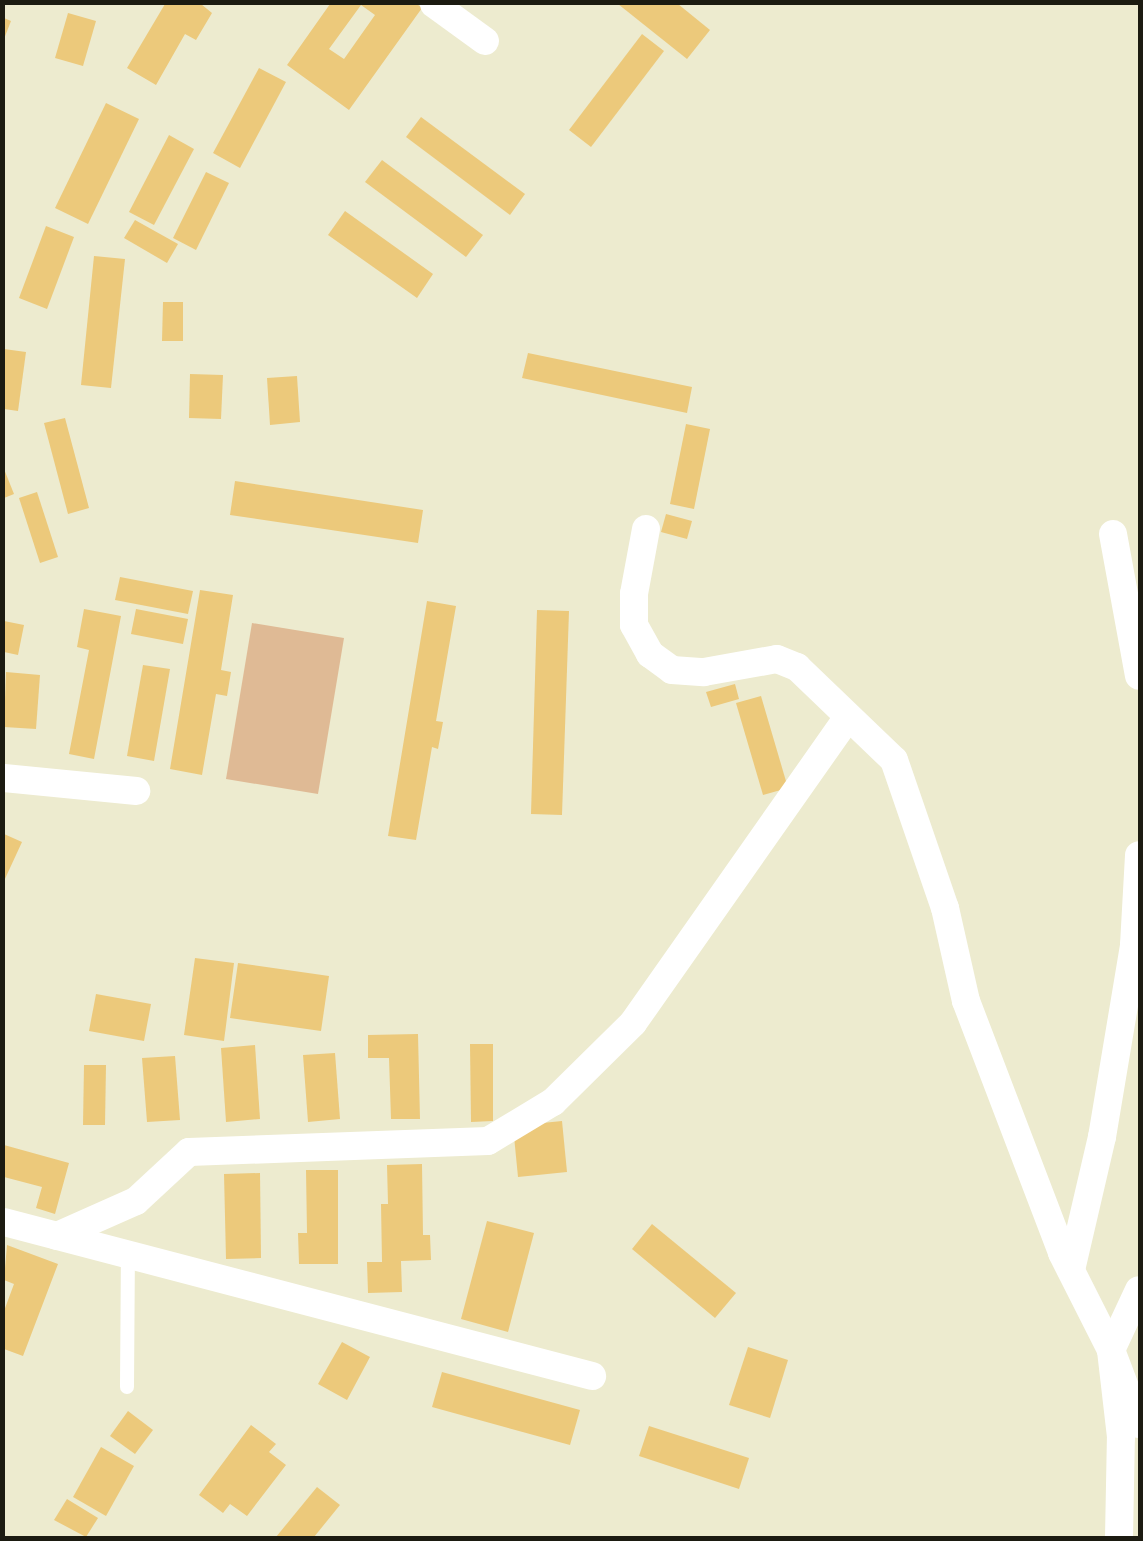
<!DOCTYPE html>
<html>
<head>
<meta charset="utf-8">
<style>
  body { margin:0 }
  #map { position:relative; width:1143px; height:1541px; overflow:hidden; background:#edebcf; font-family:Signika,sans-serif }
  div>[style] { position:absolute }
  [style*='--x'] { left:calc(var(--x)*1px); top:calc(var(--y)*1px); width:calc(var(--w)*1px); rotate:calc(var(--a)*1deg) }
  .green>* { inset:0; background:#dfba95 }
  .building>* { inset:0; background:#ecc97b }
  .lane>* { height:14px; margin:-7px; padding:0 7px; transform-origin:7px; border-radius:7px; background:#fff }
  .street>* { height:28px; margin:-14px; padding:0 14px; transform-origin:14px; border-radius:14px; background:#fff }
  span { translate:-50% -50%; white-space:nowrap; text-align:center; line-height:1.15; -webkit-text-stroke:4px #faf9dc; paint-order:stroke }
  .frame { position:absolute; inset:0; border:5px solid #1c1b11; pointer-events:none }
</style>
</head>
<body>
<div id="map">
  <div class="green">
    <div style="clip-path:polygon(252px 623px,344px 638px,318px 794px,226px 779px)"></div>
  </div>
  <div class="building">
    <div style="clip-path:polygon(165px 4px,201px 4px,212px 13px,196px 40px,185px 34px,156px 85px,127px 68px)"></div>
    <div style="clip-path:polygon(evenodd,330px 4px,417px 4px,422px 8px,349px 110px,287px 65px,330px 4px,361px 5px,375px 15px,344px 59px,329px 49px,361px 5px)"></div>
    <div style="clip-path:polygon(618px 4px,678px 4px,710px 30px,687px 59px)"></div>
    <div style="clip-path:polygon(68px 13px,96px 21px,83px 66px,55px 58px)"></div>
    <div style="clip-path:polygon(4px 18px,11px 21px,4px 39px)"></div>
    <div style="clip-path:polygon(642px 34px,664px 51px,591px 147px,569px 130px)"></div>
    <div style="clip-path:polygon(259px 68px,286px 82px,240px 168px,213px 153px)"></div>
    <div style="clip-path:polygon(106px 103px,139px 119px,88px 224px,55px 208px)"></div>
    <div style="clip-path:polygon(421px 117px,525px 194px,510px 215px,406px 137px)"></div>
    <div style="clip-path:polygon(169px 135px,194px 149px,154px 225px,129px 212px)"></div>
    <div style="clip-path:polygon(382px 160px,483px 235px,466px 257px,365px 182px)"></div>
    <div style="clip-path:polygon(206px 172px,229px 183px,196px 250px,173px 238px)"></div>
    <div style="clip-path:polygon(345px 211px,433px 274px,417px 298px,328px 235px)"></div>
    <div style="clip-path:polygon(135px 220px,178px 244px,167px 263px,124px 238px)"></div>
    <div style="clip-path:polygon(46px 226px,74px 237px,47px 309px,19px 298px)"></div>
    <div style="clip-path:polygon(94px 256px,125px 259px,111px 388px,81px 385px)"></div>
    <div style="clip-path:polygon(163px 302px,183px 302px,183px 341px,162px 341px)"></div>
    <div style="clip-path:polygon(4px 349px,26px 352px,18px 411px,4px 409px)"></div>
    <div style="clip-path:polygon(528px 353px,692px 387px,687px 413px,522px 378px)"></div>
    <div style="clip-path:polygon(190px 374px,223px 375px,221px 419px,189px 418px)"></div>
    <div style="clip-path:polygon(297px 376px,300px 422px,270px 425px,267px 378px)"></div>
    <div style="clip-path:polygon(65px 418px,89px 508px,68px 514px,44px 423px)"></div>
    <div style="clip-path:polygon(686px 424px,710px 429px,694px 509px,670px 504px)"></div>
    <div style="clip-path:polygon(4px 469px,14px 494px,4px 498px)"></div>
    <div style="clip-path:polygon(235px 481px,423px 510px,418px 543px,230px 515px)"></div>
    <div style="clip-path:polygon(37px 492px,58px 557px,40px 563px,19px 498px)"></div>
    <div style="clip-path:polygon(666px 514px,692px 521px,687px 539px,661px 532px)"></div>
    <div style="clip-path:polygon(120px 577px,193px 591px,188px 614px,115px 600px)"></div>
    <div style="clip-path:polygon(200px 590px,233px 595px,221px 670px,231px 672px,227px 696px,216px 694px,202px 775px,170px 769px)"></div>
    <div style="clip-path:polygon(427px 601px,456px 606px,436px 721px,443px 722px,438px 749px,432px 747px,416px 840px,388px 836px)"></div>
    <div style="clip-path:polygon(84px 609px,121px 616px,94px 759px,69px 754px,89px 650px,77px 647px)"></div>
    <div style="clip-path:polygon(136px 609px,188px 619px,183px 644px,131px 634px)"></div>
    <div style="clip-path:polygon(537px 610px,569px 611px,562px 815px,531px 814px)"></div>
    <div style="clip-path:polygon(4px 621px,24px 625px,18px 655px,4px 652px)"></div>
    <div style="clip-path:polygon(143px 665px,170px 669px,154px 761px,127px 756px)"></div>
    <div style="clip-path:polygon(6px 672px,40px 675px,36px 729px,4px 727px)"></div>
    <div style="clip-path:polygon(735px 684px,739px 699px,711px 707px,706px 692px)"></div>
    <div style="clip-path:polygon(761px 696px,788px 788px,763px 795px,736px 703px)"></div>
    <div style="clip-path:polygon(4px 834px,22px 842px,4px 881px)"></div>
    <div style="clip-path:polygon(195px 958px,234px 963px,224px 1041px,184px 1035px)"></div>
    <div style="clip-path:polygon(238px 963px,329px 976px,321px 1031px,230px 1018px)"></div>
    <div style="clip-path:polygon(96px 994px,151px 1004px,144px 1041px,89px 1031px)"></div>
    <div style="clip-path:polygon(418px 1034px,420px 1119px,391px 1119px,389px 1058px,368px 1058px,368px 1035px)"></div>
    <div style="clip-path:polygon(470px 1044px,493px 1044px,493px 1121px,471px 1122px)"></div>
    <div style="clip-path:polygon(255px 1045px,260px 1119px,226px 1122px,221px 1048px)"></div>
    <div style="clip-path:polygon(335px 1053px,340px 1119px,308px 1122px,303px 1055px)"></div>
    <div style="clip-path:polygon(175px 1056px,180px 1120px,147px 1122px,142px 1058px)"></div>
    <div style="clip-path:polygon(84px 1065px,106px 1065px,105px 1125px,83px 1125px)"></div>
    <div style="clip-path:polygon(562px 1121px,567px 1172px,518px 1177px,513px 1126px)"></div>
    <div style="clip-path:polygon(4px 1145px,69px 1163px,55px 1214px,36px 1208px,42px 1187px,4px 1177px)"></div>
    <div style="clip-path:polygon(422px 1164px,423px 1235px,430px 1235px,431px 1260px,401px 1261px,402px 1292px,368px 1293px,367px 1262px,382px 1262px,381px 1204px,388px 1204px,387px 1165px)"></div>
    <div style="clip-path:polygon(306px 1170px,338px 1170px,338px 1264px,299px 1264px,298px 1233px,307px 1233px)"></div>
    <div style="clip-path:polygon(260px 1173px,261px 1258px,226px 1259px,224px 1174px)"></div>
    <div style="clip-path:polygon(487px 1221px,534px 1233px,508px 1332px,461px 1319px)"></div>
    <div style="clip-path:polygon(652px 1224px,736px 1293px,715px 1318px,632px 1249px)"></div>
    <div style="clip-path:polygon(7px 1245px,58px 1264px,23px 1356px,4px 1349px,4px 1311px,14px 1284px,4px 1280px)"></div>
    <div style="clip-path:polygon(342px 1342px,370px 1357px,347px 1400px,318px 1384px)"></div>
    <div style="clip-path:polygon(748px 1347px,788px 1360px,770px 1418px,729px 1405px)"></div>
    <div style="clip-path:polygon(442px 1372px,580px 1410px,570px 1445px,432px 1407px)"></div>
    <div style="clip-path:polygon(128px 1411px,153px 1430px,135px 1454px,110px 1436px)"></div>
    <div style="clip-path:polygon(251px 1425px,276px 1444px,269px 1452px,286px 1465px,247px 1516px,230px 1504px,223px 1513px,199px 1495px)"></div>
    <div style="clip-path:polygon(649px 1426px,749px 1458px,739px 1489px,639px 1456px)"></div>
    <div style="clip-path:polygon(101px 1447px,134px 1466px,106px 1516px,73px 1497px)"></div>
    <div style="clip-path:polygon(317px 1487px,340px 1505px,314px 1537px,276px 1537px)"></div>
    <div style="clip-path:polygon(67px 1499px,98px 1518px,86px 1537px,54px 1520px)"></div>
  </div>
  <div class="lane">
    <div style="--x:127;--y:1387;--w:132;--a:-89.6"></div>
  </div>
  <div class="street">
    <div style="--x:434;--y:4;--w:63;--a:36"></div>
    <div style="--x:646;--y:529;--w:66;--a:100.5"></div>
    <div style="--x:634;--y:594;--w:31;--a:90"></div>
    <div style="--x:634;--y:625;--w:33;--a:61"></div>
    <div style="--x:650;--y:654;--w:27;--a:36"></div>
    <div style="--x:672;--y:670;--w:32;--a:4"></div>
    <div style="--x:704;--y:672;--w:74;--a:-10.1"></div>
    <div style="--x:777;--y:659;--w:22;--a:22"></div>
    <div style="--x:797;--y:667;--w:134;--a:43.8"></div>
    <div style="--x:894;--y:760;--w:157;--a:71"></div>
    <div style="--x:945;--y:908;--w:95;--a:77.3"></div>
    <div style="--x:966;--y:1001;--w:270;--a:69.1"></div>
    <div style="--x:1062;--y:1253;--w:109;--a:63.2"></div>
    <div style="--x:1111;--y:1350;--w:79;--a:69.3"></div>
    <div style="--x:1113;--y:534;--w:144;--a:79.6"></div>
    <div style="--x:4;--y:778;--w:133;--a:5.6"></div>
    <div style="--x:4;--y:1222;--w:608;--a:14.68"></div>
    <div style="--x:57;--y:1236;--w:86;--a:-23.9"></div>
    <div style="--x:136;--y:1201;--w:72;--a:-42.8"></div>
    <div style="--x:189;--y:1152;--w:299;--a:-2.1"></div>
    <div style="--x:488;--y:1141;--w:76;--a:-31"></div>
    <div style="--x:553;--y:1102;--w:112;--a:-44.6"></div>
    <div style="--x:633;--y:1023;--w:372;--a:-54.9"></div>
    <div style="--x:1071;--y:1270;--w:137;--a:-76.9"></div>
    <div style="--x:1102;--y:1137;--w:195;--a:-80.5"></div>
    <div style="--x:1134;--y:945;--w:90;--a:-86.8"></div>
    <div style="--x:1119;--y:1537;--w:100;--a:-88.9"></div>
    <div style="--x:1121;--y:1437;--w:88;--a:-96.6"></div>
    <div style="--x:1111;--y:1350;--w:66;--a:-65"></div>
  </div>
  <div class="frame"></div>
</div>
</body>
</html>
